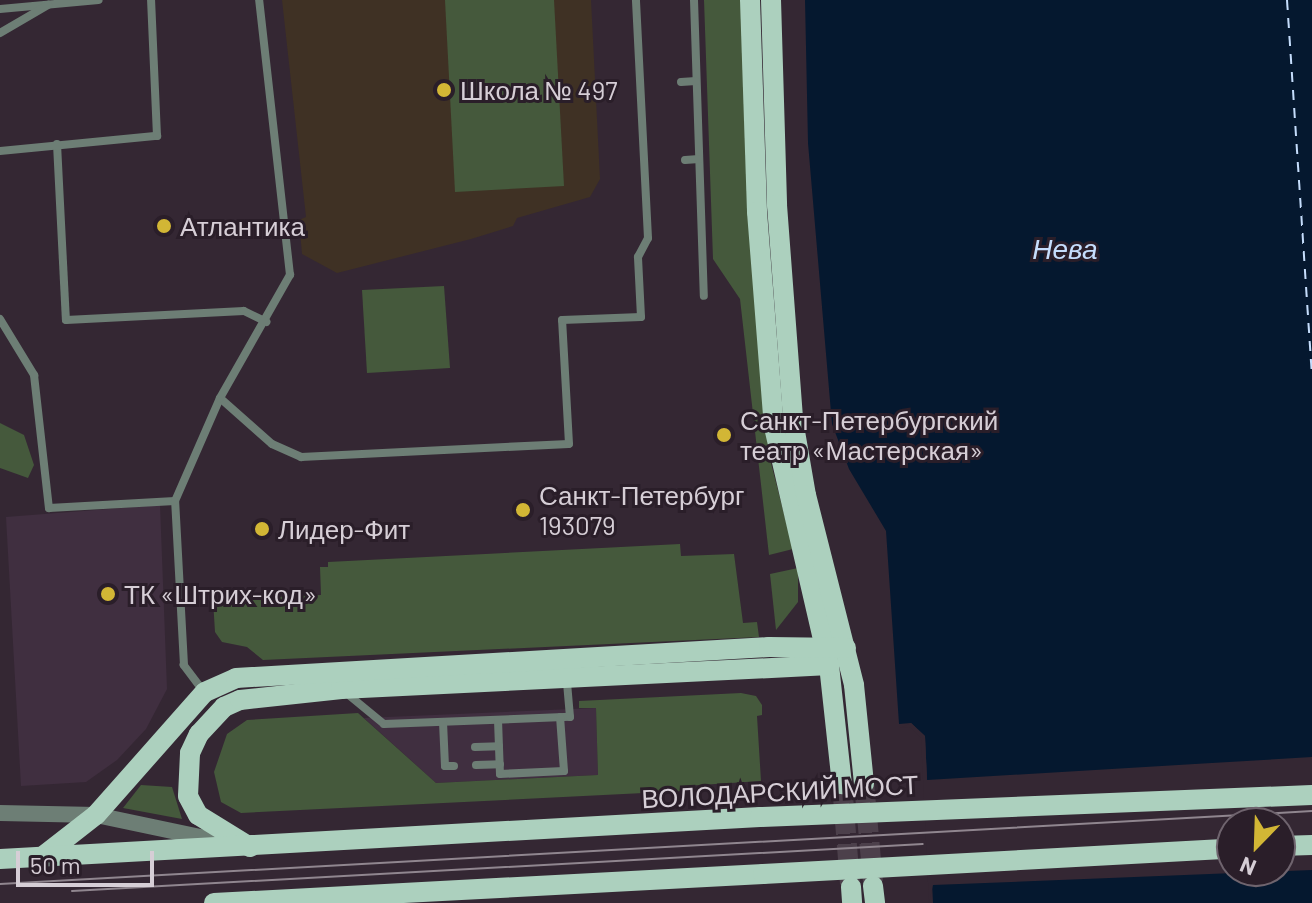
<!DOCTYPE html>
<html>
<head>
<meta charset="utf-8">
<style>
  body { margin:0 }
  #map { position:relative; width:1312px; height:903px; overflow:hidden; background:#342733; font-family:Barlow,sans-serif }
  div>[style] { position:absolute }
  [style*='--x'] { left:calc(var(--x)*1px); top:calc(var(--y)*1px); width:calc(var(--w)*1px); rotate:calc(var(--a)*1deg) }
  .built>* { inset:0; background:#402f40 }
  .education>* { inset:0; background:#3f3124 }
  .green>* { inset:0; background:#45593c }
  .water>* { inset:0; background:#05182f }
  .pier>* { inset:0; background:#342733 }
  .ferry>* { height:2px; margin-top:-1px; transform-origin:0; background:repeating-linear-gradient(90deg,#c5ddfc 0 10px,transparent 0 18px) }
  .primary-tunnel>* { height:20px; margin-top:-10px; transform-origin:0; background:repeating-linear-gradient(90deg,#4c404b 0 20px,transparent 0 30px) }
  .service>* { height:8px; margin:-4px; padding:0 4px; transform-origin:4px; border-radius:4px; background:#6d7e75 }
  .minor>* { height:16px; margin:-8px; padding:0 8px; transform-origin:8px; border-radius:8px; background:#6d7e75 }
  .primary>* { height:20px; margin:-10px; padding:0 10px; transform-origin:10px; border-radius:10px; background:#acd0be }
  .tram>* { height:2px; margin:-1px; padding:0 1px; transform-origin:1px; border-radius:1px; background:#90868f }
  .primary-bridge>* { height:20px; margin:-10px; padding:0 10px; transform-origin:10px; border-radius:10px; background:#acd0be }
  .dots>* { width:22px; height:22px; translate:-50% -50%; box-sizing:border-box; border:4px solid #2a1e29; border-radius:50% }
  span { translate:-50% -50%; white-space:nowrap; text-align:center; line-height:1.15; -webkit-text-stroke:6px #2a1e29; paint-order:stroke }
  .poi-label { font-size:26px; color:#d6ced6 }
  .left { translate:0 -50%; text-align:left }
  .street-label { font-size:26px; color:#d6ced6 }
  .water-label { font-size:28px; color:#c5ddfc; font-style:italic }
  .north { position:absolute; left:1216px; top:807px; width:80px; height:80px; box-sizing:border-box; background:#2a1e29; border:2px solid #6f646e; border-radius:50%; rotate:203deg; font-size:22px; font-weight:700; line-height:32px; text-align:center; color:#d6ced6 }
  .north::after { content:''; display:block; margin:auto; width:28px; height:36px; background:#d2b635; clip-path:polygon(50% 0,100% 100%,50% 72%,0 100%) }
  .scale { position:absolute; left:16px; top:851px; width:138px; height:36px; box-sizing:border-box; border:4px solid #d6ced6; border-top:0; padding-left:10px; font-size:24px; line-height:28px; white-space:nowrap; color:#d6ced6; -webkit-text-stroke:6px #2a1e29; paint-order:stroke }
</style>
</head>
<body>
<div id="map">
  <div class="built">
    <div style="clip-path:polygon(160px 505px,167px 689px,146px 729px,117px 760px,86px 782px,21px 786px,6px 517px)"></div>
    <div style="clip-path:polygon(596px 708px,598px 775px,436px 783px,364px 718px)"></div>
  </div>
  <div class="education">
    <div style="clip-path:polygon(282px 0,591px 0,600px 179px,590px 197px,517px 218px,513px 226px,471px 239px,337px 273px,302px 254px,299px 220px,306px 217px)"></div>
  </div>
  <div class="green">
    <div style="clip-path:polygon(445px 0,554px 0,564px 186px,455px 192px)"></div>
    <div style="clip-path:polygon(704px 0,743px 0,761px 378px,771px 463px,793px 549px,769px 555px,740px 299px,713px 259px)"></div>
    <div style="clip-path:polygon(444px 286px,450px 368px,367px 373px,362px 290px)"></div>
    <div style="clip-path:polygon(0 423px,24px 435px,34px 465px,28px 478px,0 468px)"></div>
    <div style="clip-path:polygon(680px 544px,681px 556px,734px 554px,743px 623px,757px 622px,759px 637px,263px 660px,247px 647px,222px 642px,215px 632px,213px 600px,321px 595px,320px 567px,328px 567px,328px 562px)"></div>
    <div style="clip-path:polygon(798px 568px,798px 602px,776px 630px,770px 574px)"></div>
    <div style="clip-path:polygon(741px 693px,756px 696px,762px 705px,762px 715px,757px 716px,761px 781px,685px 786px,684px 791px,241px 813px,221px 802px,214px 772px,227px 734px,247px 720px,358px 713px,436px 783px,598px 775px,596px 708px,579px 708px,579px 701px)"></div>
    <div style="clip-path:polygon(141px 785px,172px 787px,182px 819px,123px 808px)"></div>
  </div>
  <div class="water">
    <div style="clip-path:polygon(evenodd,805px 0,1312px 0,1312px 903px,933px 903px,925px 736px,911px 723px,899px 724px,886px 531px,849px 469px,832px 424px,808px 143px,805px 0,1232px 823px,1280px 823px,1280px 871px,1232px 871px,1232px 823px)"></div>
  </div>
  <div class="pier">
    <div style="clip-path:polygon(evenodd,911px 723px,925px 736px,927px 780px,1312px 757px,1312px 870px,933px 885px,929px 903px,921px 738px,910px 727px,900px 728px,911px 723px,1232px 823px,1280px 823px,1280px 871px,1232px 871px,1232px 823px)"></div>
  </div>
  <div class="ferry">
    <div style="--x:1287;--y:0;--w:377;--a:86.2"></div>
  </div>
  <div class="primary-tunnel">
    <div style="--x:864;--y:783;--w:99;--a:84.8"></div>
    <div style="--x:842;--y:784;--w:100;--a:85.4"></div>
  </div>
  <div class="service">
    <div style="--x:694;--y:0;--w:296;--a:88.1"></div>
    <div style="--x:0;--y:9;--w:99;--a:-5.2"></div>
    <div style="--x:0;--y:33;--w:56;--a:-30.3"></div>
    <div style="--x:681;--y:82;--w:15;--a:-4"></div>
    <div style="--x:57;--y:144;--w:176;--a:87.1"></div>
    <div style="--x:66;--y:320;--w:178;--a:-2.9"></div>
    <div style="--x:244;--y:311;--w:25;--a:26"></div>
    <div style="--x:0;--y:151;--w:158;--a:-5.5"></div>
    <div style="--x:157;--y:136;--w:136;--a:-92.5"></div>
    <div style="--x:685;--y:160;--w:14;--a:-4"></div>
    <div style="--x:0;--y:319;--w:66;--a:58.7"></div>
    <div style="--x:34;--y:375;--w:134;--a:83.6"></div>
    <div style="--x:49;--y:508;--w:126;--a:-3.2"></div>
    <div style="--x:220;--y:398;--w:69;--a:41.5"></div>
    <div style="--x:272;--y:444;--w:32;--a:24"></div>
    <div style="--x:301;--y:457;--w:268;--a:-2.8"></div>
    <div style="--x:569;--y:444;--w:124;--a:-93.2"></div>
    <div style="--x:562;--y:320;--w:79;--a:-2.2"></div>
    <div style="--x:641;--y:317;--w:60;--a:-92.9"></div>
    <div style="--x:638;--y:257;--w:21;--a:-62"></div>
    <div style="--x:648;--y:238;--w:238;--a:-92.9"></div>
    <div style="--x:204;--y:692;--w:34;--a:-127"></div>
    <div style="--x:184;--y:665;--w:164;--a:-93.1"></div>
    <div style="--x:175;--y:501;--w:112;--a:-66.4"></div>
    <div style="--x:220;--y:398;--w:142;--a:-60.4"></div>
    <div style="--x:290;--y:275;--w:277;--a:-96.4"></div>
    <div style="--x:345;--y:692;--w:50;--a:39.4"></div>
    <div style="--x:384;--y:724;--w:186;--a:-2.2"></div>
    <div style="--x:570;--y:717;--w:38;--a:-95"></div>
    <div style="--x:498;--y:720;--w:54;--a:87.9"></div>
    <div style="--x:500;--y:774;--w:64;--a:-2.7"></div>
    <div style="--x:564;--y:771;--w:54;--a:-94.2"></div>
    <div style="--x:443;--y:722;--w:44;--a:87.4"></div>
    <div style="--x:445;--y:766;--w:9;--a:0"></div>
    <div style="--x:475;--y:747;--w:24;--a:-2"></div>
    <div style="--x:476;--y:765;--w:24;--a:-2"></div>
  </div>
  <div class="minor">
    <div style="--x:0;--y:813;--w:96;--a:1.2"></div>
    <div style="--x:96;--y:815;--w:131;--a:11.9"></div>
  </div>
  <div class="primary">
    <div style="--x:750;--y:0;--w:212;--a:88.1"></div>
    <div style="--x:757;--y:212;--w:216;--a:85.5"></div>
    <div style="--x:774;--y:427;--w:244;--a:77"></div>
    <div style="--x:829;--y:665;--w:120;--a:83.8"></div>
    <div style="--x:771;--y:0;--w:205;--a:88.3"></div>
    <div style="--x:777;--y:205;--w:216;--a:85.7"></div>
    <div style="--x:793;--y:420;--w:76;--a:80.2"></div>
    <div style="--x:806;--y:495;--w:196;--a:75.8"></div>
    <div style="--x:854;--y:685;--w:99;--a:84.2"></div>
    <div style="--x:1280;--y:846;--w:32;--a:-2"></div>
    <div style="--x:250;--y:847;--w:61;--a:-148.4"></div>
    <div style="--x:198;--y:815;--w:21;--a:-118"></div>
    <div style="--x:188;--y:796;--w:43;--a:-87.3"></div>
    <div style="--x:190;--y:753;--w:21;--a:-65"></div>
    <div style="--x:199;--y:734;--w:37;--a:-47"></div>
    <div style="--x:224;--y:707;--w:17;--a:-24"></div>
    <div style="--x:240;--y:700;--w:102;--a:-6.2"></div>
    <div style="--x:341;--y:689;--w:489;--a:-2.8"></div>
    <div style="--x:42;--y:857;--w:68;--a:-37.9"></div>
    <div style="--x:96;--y:815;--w:164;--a:-48.5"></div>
    <div style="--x:205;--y:692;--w:34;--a:-24"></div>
    <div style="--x:236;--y:678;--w:534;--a:-3.33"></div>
    <div style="--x:769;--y:647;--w:77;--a:0.7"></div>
    <div style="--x:0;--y:859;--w:761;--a:-3.16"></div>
    <div style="--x:873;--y:886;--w:17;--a:83"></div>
    <div style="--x:851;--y:887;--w:16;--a:86"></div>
    <div style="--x:214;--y:903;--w:550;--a:-3.02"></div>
  </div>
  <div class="tram">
    <div style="--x:0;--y:884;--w:1314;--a:-3.18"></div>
    <div style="--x:72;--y:891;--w:852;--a:-3.16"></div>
  </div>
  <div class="primary-bridge">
    <div style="--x:760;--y:817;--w:552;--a:-2.28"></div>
    <div style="--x:763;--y:874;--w:470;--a:-3.1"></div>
  </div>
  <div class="dots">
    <div style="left:444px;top:90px;background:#d2b635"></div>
    <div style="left:164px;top:226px;background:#d2b635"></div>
    <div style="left:724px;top:435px;background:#d2b635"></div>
    <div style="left:523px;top:510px;background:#d2b635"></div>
    <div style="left:262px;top:529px;background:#d2b635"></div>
    <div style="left:108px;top:594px;background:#d2b635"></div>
  </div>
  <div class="poi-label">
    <span class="left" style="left:460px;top:90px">Школа № 497</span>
    <span class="left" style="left:180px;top:226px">Атлантика</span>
    <span class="left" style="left:740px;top:435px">Санкт-Петербургский<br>театр «Мастерская»</span>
    <span class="left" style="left:539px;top:510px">Санкт-Петербург<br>193079</span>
    <span class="left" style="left:278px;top:529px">Лидер-Фит</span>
    <span class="left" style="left:124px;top:594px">ТК «Штрих-код»</span>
  </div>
  <div class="street-label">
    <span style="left:780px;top:791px;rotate:-3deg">ВОЛОДАРСКИЙ МОСТ</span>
  </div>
  <div class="water-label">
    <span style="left:1065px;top:248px">Нева</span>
  </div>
  <div class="north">N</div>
  <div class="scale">50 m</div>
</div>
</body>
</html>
